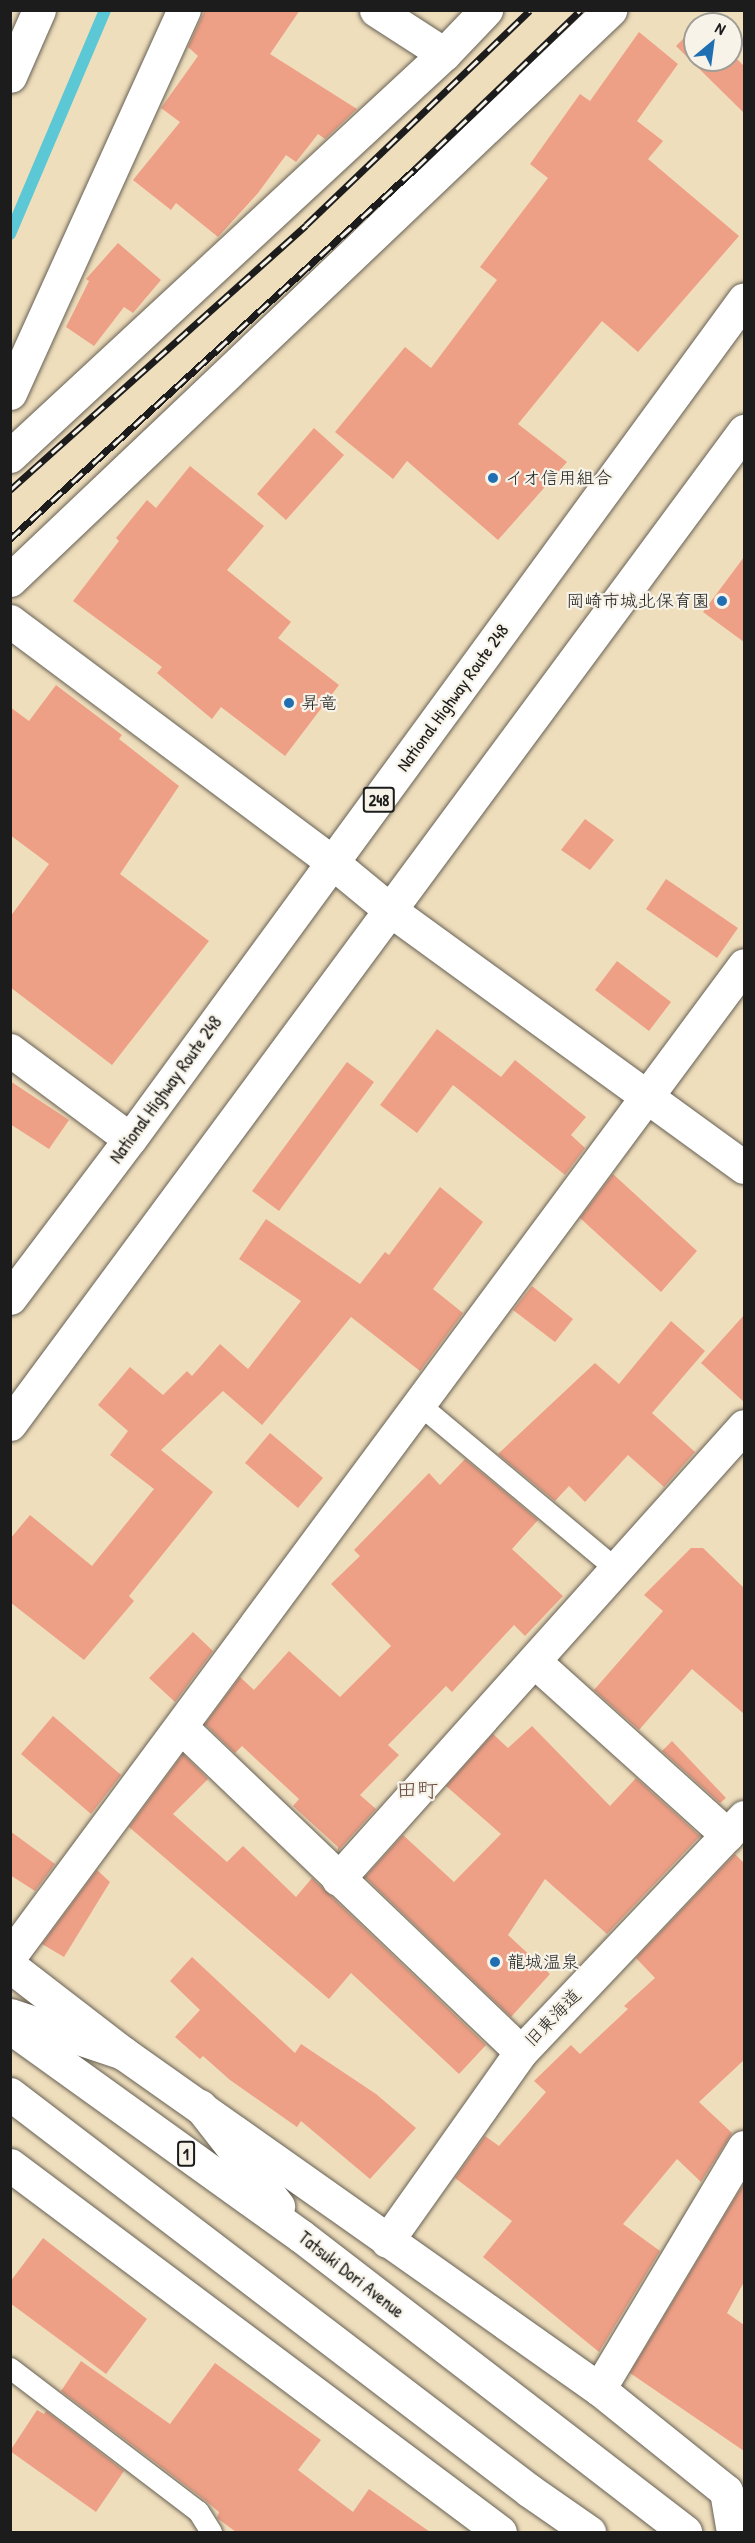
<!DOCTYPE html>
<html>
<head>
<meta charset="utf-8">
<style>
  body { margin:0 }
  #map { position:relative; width:755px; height:2543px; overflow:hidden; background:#efdebc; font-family:"Patrick Hand","Klee One",sans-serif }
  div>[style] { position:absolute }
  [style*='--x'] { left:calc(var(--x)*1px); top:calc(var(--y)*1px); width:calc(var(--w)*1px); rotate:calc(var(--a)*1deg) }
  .stream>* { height:12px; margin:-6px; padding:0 6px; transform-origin:6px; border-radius:6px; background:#5cc8d5 }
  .building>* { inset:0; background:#eea087 }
  .roads { filter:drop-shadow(0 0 2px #666054) drop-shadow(0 0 2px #666054) }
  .service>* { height:21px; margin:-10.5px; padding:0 10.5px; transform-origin:10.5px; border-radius:10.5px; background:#fff }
  .minor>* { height:33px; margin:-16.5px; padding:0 16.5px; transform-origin:16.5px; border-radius:16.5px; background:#fff }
  .tertiary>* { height:33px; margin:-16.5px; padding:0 16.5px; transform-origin:16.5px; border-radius:16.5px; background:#fff }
  .trunk>* { height:33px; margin:-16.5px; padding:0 16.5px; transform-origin:16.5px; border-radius:16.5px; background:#fff }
  .rail>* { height:7px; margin-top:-3.5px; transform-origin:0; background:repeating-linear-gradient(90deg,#f7f3e8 0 14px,#1c1c1c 0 28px); box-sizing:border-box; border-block:2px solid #1c1c1c }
  .dots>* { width:16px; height:16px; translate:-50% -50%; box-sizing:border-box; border:3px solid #f7f3e8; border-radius:50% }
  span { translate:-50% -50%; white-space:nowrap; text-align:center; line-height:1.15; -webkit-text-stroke:4.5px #f7f3e8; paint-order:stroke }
  .shield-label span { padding:2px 4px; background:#f7f3e8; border:2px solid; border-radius:4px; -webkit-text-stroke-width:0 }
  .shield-label { font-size:16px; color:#1c1c1c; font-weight:700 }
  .poi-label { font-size:18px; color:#1c1c1c }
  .left { translate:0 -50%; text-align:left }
  .right { translate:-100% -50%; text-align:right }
  .street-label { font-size:18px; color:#1c1c1c }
  .quarter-label { font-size:21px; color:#664a41 }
  .frame { position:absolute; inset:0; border:12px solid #1c1c1c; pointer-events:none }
  .north { position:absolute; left:683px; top:12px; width:60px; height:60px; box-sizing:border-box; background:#f7f3e8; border:2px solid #9f9d96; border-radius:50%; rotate:29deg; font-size:16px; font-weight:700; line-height:24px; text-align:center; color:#1c1c1c }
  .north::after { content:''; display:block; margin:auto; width:21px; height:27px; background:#1f6fb2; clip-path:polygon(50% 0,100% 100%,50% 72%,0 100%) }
</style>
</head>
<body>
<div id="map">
  <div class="stream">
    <div style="--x:10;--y:234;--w:243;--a:-67"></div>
  </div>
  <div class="building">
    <div style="clip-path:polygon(205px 10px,300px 10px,270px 54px,357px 109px,325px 139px,318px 134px,296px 162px,286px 155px,258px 193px,218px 237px,176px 203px,171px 210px,133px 180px,180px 122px,161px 108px,198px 56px,188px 47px)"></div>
    <div style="clip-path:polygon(695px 27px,695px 60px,731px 60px,731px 53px,744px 66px,744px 113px,676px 46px)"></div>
    <div style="clip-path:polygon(639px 32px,678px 64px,637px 121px,663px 141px,648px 159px,739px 236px,638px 352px,602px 321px,518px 424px,567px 462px,498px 540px,407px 461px,393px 479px,335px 432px,405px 347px,431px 368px,497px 280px,480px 267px,548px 178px,530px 164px,580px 94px,590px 101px)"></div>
    <div style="clip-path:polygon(118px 243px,161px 280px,133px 313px,124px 307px,94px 346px,66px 327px,89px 281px,86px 279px)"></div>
    <div style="clip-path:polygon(314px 428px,344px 455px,286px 520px,257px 494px)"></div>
    <div style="clip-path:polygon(190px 466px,264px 526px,227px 570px,291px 622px,278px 638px,339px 685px,285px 756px,221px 707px,212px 719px,157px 673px,162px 667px,73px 601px,119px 541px,116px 538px,147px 500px,156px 508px)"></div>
    <div style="clip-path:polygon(744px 557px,744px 642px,703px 612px)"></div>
    <div style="clip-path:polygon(56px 685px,122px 735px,119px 739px,179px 786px,120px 874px,209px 941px,112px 1065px,10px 987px,10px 917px,49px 864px,10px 835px,10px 707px,29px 721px)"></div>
    <div style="clip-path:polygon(585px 819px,614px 840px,590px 870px,561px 850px)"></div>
    <div style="clip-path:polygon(666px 879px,738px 928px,717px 958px,646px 909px)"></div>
    <div style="clip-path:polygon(617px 961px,671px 1002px,649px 1031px,595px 990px)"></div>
    <div style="clip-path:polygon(437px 1029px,501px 1077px,515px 1060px,586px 1117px,571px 1135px,585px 1148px,565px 1175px,453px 1085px,417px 1133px,380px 1105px)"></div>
    <div style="clip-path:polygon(347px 1062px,374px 1082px,279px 1211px,252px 1191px)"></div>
    <div style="clip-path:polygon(10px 1081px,69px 1120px,49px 1149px,10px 1124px)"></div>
    <div style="clip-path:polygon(613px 1174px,697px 1251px,661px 1292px,580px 1218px)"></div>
    <div style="clip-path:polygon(440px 1187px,483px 1222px,433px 1289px,463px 1313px,420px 1371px,351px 1317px,262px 1425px,223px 1391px,161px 1450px,213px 1492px,129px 1596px,134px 1601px,84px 1660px,10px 1602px,10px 1539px,30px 1515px,92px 1566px,154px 1489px,110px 1455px,128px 1431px,98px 1405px,130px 1367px,163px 1395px,187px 1371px,192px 1376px,220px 1344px,248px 1369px,301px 1301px,239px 1259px,266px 1219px,360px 1284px,385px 1252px,389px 1255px)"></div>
    <div style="clip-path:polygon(532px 1286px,573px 1319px,555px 1342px,513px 1310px)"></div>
    <div style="clip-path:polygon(744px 1315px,744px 1402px,701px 1363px)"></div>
    <div style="clip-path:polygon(671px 1321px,705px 1351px,652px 1413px,695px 1452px,664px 1487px,628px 1455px,585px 1502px,569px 1486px,555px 1501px,498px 1454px,595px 1363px,619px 1384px)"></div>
    <div style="clip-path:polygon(270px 1433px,323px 1478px,298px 1508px,245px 1463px)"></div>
    <div style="clip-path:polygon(465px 1459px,538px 1520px,512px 1549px,563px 1596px,525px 1636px,514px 1625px,452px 1692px,446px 1686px,388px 1745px,399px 1755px,360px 1795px,376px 1809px,338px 1851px,338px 1847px,293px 1806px,299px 1799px,242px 1746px,235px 1753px,205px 1724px,240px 1677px,254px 1690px,289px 1651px,340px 1697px,391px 1646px,331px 1584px,360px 1556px,354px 1550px,429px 1473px,440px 1485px)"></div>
    <div style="clip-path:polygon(691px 1548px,703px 1548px,744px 1588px,744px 1714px,692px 1669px,639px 1730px,594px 1690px,663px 1611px,644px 1595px)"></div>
    <div style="clip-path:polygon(193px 1632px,213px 1651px,175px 1702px,149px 1678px)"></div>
    <div style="clip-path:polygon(53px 1716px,121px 1775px,91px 1814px,21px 1754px)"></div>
    <div style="clip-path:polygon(532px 1726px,610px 1806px,636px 1778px,700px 1836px,607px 1934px,545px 1879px,508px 1935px,550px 1974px,511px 2017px,365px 1877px,403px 1835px,454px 1882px,501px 1834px,446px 1786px,493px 1734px,508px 1748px)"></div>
    <div style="clip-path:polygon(672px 1741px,726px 1798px,720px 1803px,662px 1751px)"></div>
    <div style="clip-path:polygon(183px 1754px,208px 1779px,173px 1814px,227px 1862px,243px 1846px,296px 1897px,312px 1878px,486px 2045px,459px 2074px,351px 1973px,329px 1999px,129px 1827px)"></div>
    <div style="clip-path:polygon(10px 1831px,55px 1864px,35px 1891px,10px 1875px)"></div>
    <div style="clip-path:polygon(735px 1854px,744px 1863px,744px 2060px,699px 2102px,732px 2133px,701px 2182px,677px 2159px,623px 2224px,660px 2251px,599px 2352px,483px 2257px,512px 2221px,455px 2178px,485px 2136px,499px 2146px,546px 2092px,534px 2081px,571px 2045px,580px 2054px,628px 2009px,624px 2006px,655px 1978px,636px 1958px)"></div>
    <div style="clip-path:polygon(97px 1870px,110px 1882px,64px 1957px,42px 1944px)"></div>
    <div style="clip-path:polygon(192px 1957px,295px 2053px,301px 2044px,376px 2094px,416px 2128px,370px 2179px,301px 2121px,297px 2127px,230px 2080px,203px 2056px,200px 2059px,175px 2037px,200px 2010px,170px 1981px)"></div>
    <div style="clip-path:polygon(744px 2183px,744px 2282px,727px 2313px,744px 2325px,744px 2451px,630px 2373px)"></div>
    <div style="clip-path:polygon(43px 2238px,147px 2319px,106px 2374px,10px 2303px,10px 2282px)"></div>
    <div style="clip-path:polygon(81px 2361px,170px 2424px,215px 2363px,321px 2440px,298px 2470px,353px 2512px,369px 2489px,430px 2532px,236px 2532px,217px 2518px,219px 2512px,206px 2501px,61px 2391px)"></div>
    <div style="clip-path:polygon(37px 2410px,44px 2414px,46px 2411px,124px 2471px,96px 2512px,10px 2451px)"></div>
  </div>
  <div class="roads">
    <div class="service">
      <div style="--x:420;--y:1405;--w:256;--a:39.9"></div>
      <div style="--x:10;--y:2368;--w:236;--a:37.3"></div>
      <div style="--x:198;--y:2511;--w:25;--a:58"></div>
    </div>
    <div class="minor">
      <div style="--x:376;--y:10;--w:81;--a:32.9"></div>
      <div style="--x:10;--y:76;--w:72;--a:-66.3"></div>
      <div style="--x:10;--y:393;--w:421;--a:-65.6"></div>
      <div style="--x:10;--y:456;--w:592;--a:-42.81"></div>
      <div style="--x:444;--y:54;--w:61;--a:-46.3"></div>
      <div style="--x:10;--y:580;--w:828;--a:-43.53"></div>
      <div style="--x:10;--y:621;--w:404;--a:36.8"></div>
      <div style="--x:10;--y:1050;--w:149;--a:36.6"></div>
      <div style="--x:534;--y:1661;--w:260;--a:42"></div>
      <div style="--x:181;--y:1727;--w:470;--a:43.7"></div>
      <div style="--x:338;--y:1879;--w:608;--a:-48.13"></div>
      <div style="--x:10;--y:1956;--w:1233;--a:-53.47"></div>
      <div style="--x:10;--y:1966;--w:143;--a:37.6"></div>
      <div style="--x:123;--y:2053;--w:583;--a:35.22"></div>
      <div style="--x:599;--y:2389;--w:163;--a:38.8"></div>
      <div style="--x:726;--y:2491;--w:42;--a:80.3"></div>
      <div style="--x:10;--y:2165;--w:612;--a:36.83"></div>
      <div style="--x:387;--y:2241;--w:232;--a:-54.7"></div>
      <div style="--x:521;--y:2052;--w:324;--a:-46.5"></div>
      <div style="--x:599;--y:2389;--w:282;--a:-59.1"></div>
    </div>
    <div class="tertiary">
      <div style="--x:333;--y:863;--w:74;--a:39.5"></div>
      <div style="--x:390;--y:910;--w:437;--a:36"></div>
    </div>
    <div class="trunk">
      <div style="--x:10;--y:1298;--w:199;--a:-53"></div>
      <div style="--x:130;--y:1139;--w:1040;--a:-53.83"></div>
      <div style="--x:10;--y:1424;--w:1235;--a:-53.53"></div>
      <div style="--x:10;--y:2015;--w:119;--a:18.6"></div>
      <div style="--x:10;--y:2027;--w:358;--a:35.7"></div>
      <div style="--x:301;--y:2236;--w:485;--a:37.6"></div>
      <div style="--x:10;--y:2094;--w:654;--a:37.36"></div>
      <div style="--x:530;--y:2491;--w:72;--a:34.8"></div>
      <div style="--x:200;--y:2106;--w:127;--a:52"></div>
    </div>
  </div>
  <div class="rail">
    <div style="--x:10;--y:490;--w:397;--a:-41.8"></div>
    <div style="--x:306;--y:225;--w:310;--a:-43.8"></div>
    <div style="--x:10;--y:539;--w:550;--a:-42.42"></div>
    <div style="--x:416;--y:168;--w:228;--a:-43.8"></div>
  </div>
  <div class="dots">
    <div style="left:493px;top:478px;background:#1f6fb2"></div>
    <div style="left:722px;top:601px;background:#1f6fb2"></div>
    <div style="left:289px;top:703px;background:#1f6fb2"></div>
    <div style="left:495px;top:1962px;background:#1f6fb2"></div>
  </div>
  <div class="shield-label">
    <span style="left:379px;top:800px">248</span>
    <span style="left:186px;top:2154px">1</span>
  </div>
  <div class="poi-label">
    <span class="left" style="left:505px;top:478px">イオ信用組合</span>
    <span class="right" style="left:710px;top:601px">岡崎市城北保育園</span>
    <span class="left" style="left:301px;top:703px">昇竜</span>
    <span class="left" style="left:507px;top:1962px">龍城温泉</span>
  </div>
  <div class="street-label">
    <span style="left:453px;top:698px;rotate:-54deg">National Highway Route 248</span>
    <span style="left:166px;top:1090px;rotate:-54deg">National Highway Route 248</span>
    <span style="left:553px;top:2018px;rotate:-46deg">旧東海道</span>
    <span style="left:351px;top:2275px;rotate:38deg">Tatsuki Dori Avenue</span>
  </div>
  <div class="quarter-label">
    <span style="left:417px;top:1790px">田町</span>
  </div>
  <div class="frame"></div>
  <div class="north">N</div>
</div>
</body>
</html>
